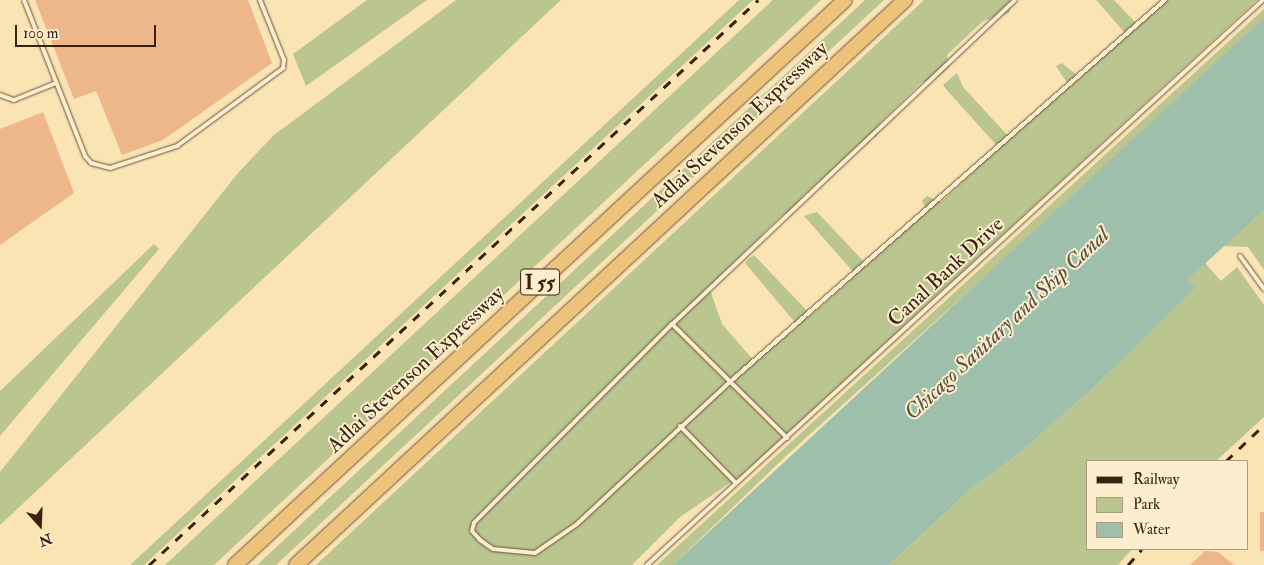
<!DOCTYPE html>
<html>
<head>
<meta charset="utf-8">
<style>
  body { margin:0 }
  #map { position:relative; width:1264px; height:565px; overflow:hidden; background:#fae4b4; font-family:"IM FELL Double Pica",serif }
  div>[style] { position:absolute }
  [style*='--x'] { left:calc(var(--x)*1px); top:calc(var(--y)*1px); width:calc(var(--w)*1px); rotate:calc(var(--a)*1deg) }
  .green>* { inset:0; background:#bac590 }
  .water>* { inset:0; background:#9ebfac }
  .building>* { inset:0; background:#edb78a }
  .roads { filter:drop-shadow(0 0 1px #6a5239) drop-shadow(0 0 1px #6a5239) }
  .service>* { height:4px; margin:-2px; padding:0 2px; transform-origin:2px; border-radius:2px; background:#fcedce }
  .motorway>* { height:14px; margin:-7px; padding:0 7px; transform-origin:7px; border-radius:7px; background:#edc27a }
  .rail>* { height:3px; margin-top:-1.5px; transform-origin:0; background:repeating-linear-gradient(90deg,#3a2210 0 9px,transparent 0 18px) }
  span { translate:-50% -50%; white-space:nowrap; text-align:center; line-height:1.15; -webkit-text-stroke:4px #fcedce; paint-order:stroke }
  .shield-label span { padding:1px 4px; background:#fcedce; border:1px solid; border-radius:4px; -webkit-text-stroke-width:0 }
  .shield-label { font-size:20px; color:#3a2210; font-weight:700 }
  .street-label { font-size:21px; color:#3a2210 }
  .water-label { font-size:22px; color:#58513f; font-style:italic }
  .legend { position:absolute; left:1086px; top:460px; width:162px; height:90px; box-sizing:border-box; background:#fcedce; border:1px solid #ae9c82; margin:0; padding:6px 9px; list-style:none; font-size:15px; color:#3a2210 }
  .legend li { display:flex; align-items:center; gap:10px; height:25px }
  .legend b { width:25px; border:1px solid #ae9c82 }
  .north { position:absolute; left:15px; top:500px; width:50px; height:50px; -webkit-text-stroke:4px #fcedce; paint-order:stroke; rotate:160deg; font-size:14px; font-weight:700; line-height:20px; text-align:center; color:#3a2210 }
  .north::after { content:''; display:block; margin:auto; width:18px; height:22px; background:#3a2210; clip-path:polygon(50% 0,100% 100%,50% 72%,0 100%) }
  .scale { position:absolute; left:15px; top:25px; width:141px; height:22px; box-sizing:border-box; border:2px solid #3a2210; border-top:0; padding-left:6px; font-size:15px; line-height:18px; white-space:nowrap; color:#3a2210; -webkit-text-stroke:4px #fcedce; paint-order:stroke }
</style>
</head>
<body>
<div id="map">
  <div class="green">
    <div style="clip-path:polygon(367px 0,427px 0,306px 86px,293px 54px)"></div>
    <div style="clip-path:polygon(456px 0,561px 0,0 525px,0 472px,238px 173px,274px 135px)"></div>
    <div style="clip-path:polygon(739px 0,753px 0,144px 565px,130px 565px)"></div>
    <div style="clip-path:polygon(773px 0,821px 0,214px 565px,165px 565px)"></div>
    <div style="clip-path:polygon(865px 0,884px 0,276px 565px,257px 565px)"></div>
    <div style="clip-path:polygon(924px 0,1013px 0,1009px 13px,983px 21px,947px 55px,949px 67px,938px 77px,922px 82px,880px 123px,877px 136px,862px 143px,803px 196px,800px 207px,781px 216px,709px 287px,722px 324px,755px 362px,798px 326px,745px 263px,748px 259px,754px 255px,811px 315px,856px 275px,804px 216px,817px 212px,867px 265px,927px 211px,922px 201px,927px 196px,941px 202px,999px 148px,945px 88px,943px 85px,957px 73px,963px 87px,1010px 138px,1069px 86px,1056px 66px,1062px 63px,1078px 76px,1125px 33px,1096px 0,1114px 0,1136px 23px,1161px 0,1257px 0,743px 474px,680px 517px,632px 565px,316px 565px)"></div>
    <div style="clip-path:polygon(1264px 9px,1264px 18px,1141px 136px,788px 454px,673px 565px,657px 565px)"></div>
    <div style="clip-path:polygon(1264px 210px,1264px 270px,1248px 247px,1223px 246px)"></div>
    <div style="clip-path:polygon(154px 244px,159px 249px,0 436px,0 391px)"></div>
    <div style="clip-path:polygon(1205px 263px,1221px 281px,1237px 267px,1264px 305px,1264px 417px,1216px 461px,1088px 461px,1088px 549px,1132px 549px,1118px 565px,889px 565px,972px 488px,1015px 457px,1090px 391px,1195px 287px,1188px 279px)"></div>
  </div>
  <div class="water">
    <div style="clip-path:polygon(1264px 18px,1264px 210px,1188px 279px,1196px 287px,1090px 391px,1015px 457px,972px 488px,889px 565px,673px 565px)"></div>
  </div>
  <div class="building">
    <div style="clip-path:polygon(35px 0,248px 0,272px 63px,163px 140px,122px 155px,96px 91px,74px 99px)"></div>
    <div style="clip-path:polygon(43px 112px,74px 193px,0 245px,0 129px)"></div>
    <div style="clip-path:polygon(1260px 512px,1264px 512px,1264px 551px,1260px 551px)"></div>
    <div style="clip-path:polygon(1205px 551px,1218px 552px,1234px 565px,1190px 565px)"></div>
  </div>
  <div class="roads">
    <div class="service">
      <div style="--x:24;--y:0;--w:168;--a:68.6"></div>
      <div style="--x:85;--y:156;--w:9;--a:49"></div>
      <div style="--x:91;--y:163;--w:20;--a:15"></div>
      <div style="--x:110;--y:168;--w:71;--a:-18.2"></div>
      <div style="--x:177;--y:146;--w:132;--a:-36.3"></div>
      <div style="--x:283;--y:68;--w:8;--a:-83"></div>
      <div style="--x:284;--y:60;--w:65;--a:-111.8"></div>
      <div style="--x:1015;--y:0;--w:472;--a:136.6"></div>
      <div style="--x:672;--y:324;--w:281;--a:134.9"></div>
      <div style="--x:474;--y:523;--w:8;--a:104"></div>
      <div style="--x:472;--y:531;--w:12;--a:48"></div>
      <div style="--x:480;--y:540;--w:16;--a:35"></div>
      <div style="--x:493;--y:549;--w:42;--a:5.4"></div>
      <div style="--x:535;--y:553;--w:51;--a:-34.6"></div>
      <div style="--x:577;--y:524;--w:210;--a:-42.9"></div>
      <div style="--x:731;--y:381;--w:578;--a:-41.28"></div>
      <div style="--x:0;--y:95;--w:15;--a:20"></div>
      <div style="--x:14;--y:100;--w:45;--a:-22"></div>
      <div style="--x:1240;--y:256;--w:41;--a:54"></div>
      <div style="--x:672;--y:324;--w:162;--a:44.7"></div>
      <div style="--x:680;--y:426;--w:80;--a:45.5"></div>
      <div style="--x:647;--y:565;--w:836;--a:-42.53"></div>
    </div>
    <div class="motorway">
      <div style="--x:235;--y:565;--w:831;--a:-42.81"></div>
      <div style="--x:296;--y:565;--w:831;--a:-42.85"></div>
    </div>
  </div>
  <div class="rail">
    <div style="--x:1226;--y:461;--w:52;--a:-43.5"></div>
    <div style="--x:149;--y:565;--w:831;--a:-42.85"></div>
    <div style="--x:1128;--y:565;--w:21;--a:-49"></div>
  </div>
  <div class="shield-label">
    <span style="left:540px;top:282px">I 55</span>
  </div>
  <div class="street-label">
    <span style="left:740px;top:125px;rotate:-43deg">Adlai Stevenson Expressway</span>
    <span style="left:946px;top:272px;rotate:-43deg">Canal Bank Drive</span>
    <span style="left:416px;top:370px;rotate:-43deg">Adlai Stevenson Expressway</span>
  </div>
  <div class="water-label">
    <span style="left:1007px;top:324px;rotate:-43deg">Chicago Sanitary and Ship Canal</span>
  </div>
  <ul class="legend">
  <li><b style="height:6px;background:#3a2210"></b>Railway</li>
  <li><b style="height:14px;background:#bac590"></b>Park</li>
  <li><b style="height:14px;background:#9ebfac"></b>Water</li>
  </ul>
  <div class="north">N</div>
  <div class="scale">100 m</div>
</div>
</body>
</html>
